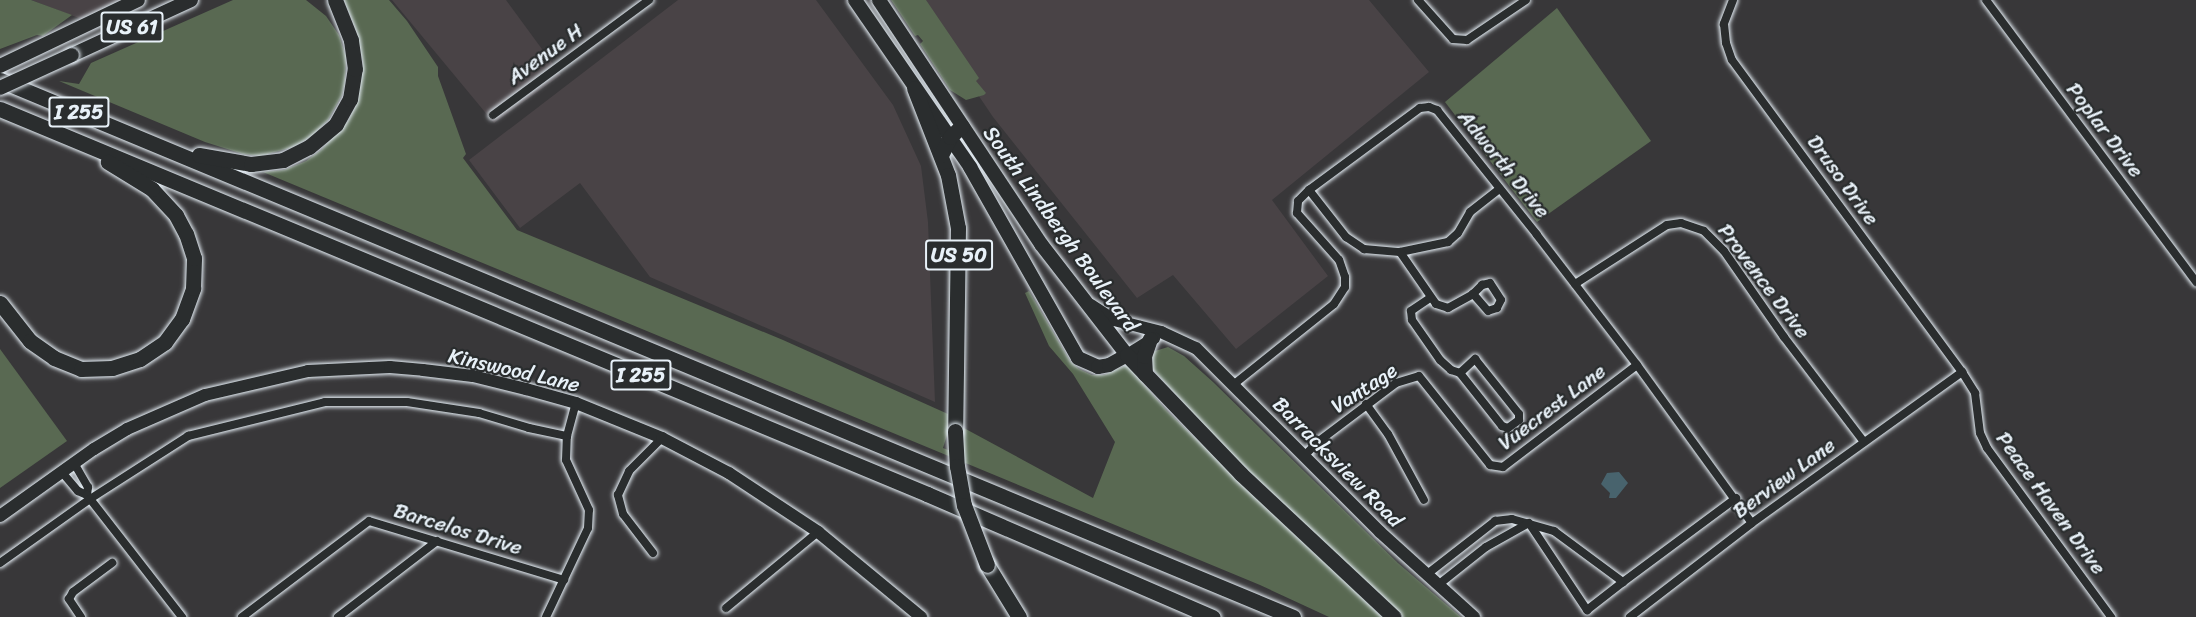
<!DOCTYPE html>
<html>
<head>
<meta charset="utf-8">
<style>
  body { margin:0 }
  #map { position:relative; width:2196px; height:617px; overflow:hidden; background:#383739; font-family:Sriracha,sans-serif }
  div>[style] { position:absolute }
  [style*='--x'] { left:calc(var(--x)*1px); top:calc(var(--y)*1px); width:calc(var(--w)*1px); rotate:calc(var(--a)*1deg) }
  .built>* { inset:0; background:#494346 }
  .green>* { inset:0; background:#596952 }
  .water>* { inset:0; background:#48636d }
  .roads { filter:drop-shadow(0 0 2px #e8f1f8) drop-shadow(0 0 2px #e8f1f8) }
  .street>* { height:8px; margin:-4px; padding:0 4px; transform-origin:4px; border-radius:4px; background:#2a2d2e }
  .secondary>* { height:12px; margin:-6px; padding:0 6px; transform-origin:6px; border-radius:6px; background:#2a2d2e }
  .primary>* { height:14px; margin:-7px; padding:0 7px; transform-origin:7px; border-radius:7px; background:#2a2d2e }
  .highway>* { height:15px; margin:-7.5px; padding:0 7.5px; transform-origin:7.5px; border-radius:7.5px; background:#2a2d2e }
  .bridges { filter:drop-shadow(0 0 2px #e8f1f8) drop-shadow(0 0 2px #e8f1f8) }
  .primary-bridge>* { height:14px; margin:-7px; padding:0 7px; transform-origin:7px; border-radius:7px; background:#2a2d2e }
  .highway-bridge>* { height:15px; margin:-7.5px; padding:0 7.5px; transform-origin:7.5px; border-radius:7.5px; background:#2a2d2e }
  span { translate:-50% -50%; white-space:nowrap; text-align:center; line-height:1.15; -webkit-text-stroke:4.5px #2a2d2e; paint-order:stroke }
  .shield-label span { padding:2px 4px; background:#2a2d2e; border:2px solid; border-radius:4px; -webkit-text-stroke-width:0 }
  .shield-label { font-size:20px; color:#e8f1f8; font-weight:700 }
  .street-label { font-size:21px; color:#e8f1f8 }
</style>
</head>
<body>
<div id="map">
  <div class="built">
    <div style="clip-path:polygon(31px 0,125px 0,84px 20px)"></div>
    <div style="clip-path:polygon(392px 0,506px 0,561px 75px,494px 123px)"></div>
    <div style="clip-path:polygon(678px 0,816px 0,893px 105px,921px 166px,928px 222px,935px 402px,650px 277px,580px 183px,520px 228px,469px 160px)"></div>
    <div style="clip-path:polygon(914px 0,1369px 0,1429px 72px,1272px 200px,1328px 276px,1236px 349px,1173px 275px,1137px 298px,993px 117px)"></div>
  </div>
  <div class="green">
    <div style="clip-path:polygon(0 0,31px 0,72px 15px,43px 36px,37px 35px,0 49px)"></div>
    <div style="clip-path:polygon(233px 0,306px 0,326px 16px,339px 35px,346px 57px,345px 81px,342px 95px,328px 120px,313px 135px,294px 147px,260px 156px,243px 154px,205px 142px,59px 81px,79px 84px,91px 63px)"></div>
    <div style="clip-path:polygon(344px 0,389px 0,407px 21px,438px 67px,438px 76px,466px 154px,463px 158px,517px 230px,783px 340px,948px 414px,948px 432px,943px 448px,964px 456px,962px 427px,1093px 498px,1115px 442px,1073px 374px,1049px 346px,1025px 293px,1029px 291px,1070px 361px,1079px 369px,1092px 375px,1104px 375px,1127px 365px,1167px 411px,1382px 617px,1329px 617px,1260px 585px,263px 172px,284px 170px,306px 161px,321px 150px,348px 121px,358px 101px,363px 62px,356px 30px)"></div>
    <div style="clip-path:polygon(891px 0,926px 0,979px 78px,976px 81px,986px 93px,984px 95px,966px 100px,950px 90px,920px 44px,923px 41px,918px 35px,915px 36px)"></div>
    <div style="clip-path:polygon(1557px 8px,1651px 141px,1537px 222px,1445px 102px)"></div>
    <div style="clip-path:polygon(1168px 347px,1184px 356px,1213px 382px,1398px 563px,1461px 617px,1403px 617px,1231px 454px,1157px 374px,1151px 367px,1152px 357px,1155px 351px)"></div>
    <div style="clip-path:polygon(0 349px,67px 441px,0 488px)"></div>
  </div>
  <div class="water">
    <div style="clip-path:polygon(1619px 472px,1628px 483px,1616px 498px,1609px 498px,1610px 493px,1601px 484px,1607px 473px)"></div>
  </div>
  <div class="roads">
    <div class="street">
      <div style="--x:1418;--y:0;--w:52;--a:48.1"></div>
      <div style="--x:1453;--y:39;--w:14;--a:4"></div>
      <div style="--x:1467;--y:40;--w:71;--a:-34.1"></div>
      <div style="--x:1733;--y:0;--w:26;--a:111"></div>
      <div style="--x:1724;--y:24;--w:19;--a:84"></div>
      <div style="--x:1726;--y:43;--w:18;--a:71"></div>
      <div style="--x:1732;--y:60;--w:388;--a:53.6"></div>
      <div style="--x:1962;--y:372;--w:25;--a:58"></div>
      <div style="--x:1975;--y:393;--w:40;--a:82.9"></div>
      <div style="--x:1980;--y:433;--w:17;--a:65"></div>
      <div style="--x:1987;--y:448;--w:210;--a:53.7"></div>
      <div style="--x:1986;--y:0;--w:352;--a:53.3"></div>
      <div style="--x:493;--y:115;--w:194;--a:-36.4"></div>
      <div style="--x:1309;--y:190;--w:60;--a:51.8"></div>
      <div style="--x:1346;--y:237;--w:22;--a:34"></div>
      <div style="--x:1364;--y:249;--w:36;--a:5"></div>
      <div style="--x:1400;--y:252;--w:49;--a:-11.8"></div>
      <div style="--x:1448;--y:242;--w:13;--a:-42"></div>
      <div style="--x:1458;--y:233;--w:24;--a:-60"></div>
      <div style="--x:1470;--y:212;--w:37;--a:-38"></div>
      <div style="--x:1400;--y:252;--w:63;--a:55.3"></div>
      <div style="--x:1436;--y:304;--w:13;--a:18"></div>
      <div style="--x:1448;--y:308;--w:29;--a:-29"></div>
      <div style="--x:1473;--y:294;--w:13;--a:-45"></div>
      <div style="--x:1482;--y:285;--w:8;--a:-14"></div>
      <div style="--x:1490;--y:283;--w:20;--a:57"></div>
      <div style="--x:1501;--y:300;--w:9;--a:117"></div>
      <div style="--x:1497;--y:308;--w:9;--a:162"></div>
      <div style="--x:1488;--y:311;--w:23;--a:-131"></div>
      <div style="--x:1575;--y:284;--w:109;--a:-32.7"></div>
      <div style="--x:1667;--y:225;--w:14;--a:-8"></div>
      <div style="--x:1681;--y:223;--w:24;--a:19"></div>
      <div style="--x:1704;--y:231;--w:28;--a:45"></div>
      <div style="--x:1724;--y:251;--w:105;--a:55.1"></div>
      <div style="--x:1784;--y:337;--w:132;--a:52.7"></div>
      <div style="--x:1430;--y:298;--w:23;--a:146"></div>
      <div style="--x:1411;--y:311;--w:9;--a:84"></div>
      <div style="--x:1412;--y:320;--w:49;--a:55"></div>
      <div style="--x:1440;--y:360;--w:15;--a:42"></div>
      <div style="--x:1451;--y:370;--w:9;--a:18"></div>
      <div style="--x:1460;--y:373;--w:21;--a:-43"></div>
      <div style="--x:1475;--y:359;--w:70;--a:51.3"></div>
      <div style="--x:1519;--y:414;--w:6;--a:90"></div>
      <div style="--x:1519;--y:420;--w:14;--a:144"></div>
      <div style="--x:1508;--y:428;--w:6;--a:-162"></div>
      <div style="--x:1502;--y:426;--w:68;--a:-128.4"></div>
      <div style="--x:1233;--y:385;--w:129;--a:-38.7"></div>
      <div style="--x:1334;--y:304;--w:20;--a:-57"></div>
      <div style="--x:1345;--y:287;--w:10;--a:-90"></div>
      <div style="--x:1345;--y:277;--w:18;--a:-109"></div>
      <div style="--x:1339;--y:260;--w:63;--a:-131.8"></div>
      <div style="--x:1297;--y:213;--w:12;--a:-85"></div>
      <div style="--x:1298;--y:201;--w:16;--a:-45"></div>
      <div style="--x:1309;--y:190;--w:138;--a:-36.5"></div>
      <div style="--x:1420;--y:108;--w:9;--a:-6"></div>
      <div style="--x:1429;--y:107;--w:9;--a:21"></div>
      <div style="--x:1437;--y:110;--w:160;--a:51.3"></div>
      <div style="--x:1537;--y:235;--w:164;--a:52.4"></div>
      <div style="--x:1637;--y:365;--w:195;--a:54"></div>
      <div style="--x:1366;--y:404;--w:37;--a:54"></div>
      <div style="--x:1388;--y:434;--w:75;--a:61.4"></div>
      <div style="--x:1304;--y:456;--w:21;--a:-45"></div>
      <div style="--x:1319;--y:441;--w:96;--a:-37"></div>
      <div style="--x:1396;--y:383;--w:24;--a:-17"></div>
      <div style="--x:1419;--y:376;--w:114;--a:51.4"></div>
      <div style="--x:1490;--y:465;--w:13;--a:9"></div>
      <div style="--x:1503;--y:467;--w:168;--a:-37.3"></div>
      <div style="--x:74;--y:463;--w:28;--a:60"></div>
      <div style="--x:88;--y:487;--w:8;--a:97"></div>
      <div style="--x:61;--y:471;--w:26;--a:50"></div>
      <div style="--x:78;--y:491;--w:10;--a:24"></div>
      <div style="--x:87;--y:495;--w:155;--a:52.1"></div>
      <div style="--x:1529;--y:523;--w:105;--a:56.3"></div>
      <div style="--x:1587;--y:610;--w:46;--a:-37.9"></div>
      <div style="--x:653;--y:553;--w:49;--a:-127.6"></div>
      <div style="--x:623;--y:514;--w:20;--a:-105"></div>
      <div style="--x:618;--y:495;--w:26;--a:-65"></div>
      <div style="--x:629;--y:471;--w:47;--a:-45"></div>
      <div style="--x:0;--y:563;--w:110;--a:-35.4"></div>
      <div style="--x:90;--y:499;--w:117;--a:-32.7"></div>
      <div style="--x:188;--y:436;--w:141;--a:-13.9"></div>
      <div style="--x:325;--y:402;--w:82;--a:0"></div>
      <div style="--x:407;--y:402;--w:73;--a:8.7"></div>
      <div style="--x:479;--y:413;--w:52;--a:16.7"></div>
      <div style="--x:529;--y:428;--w:39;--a:12"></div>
      <div style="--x:1426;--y:575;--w:88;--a:-38"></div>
      <div style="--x:1495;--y:521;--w:17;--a:-7"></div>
      <div style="--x:1512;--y:519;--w:44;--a:15.9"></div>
      <div style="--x:1554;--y:531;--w:86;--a:36.5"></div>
      <div style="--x:1623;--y:582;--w:141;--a:-36.6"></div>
      <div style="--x:1438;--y:585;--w:61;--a:-38.4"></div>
      <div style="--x:1486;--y:547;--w:49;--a:-29.2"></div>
      <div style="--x:726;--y:608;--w:119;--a:-39.6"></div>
      <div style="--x:81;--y:617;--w:22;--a:-124"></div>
      <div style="--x:69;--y:599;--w:8;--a:-60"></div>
      <div style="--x:73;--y:592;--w:49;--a:-36.6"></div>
      <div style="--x:242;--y:617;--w:159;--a:-37.1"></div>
      <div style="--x:369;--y:521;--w:204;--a:16.8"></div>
      <div style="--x:338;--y:617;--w:125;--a:-37.5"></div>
      <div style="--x:546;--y:617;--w:98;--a:-64.7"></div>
      <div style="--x:588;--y:528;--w:18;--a:-87"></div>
      <div style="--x:589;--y:510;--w:55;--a:-114.7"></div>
      <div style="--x:566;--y:460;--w:24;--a:-88"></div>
      <div style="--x:567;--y:436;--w:34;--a:-75"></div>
      <div style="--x:1630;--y:617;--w:154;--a:-37.6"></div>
      <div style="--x:1752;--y:523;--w:259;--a:-35.7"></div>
    </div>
    <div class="secondary">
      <div style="--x:1091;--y:305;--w:27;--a:33"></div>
      <div style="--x:1114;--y:320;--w:49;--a:14.3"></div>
      <div style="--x:1161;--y:332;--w:38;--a:25"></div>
      <div style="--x:1196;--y:348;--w:260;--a:45"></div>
      <div style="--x:1380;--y:532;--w:127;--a:42.1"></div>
      <div style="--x:1127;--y:355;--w:32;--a:-32"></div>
      <div style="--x:0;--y:516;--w:115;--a:-35.5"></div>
      <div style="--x:94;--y:449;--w:39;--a:-31"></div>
      <div style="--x:127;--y:429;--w:85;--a:-23.6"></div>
      <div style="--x:205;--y:395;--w:106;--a:-13.1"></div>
      <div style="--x:308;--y:371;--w:82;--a:-2.8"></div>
      <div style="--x:390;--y:367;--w:33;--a:5"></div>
      <div style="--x:423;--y:370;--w:50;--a:6.8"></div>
      <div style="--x:473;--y:376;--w:55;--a:13.8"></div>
      <div style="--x:526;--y:389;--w:52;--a:15.6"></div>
      <div style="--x:576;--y:403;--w:93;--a:22.1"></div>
      <div style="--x:662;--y:438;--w:76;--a:27.6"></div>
      <div style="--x:729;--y:473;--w:107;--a:33.5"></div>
      <div style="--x:818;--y:532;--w:134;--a:39.5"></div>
    </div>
    <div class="primary">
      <div style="--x:855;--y:0;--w:203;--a:55.4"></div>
      <div style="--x:970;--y:167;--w:219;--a:60.5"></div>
      <div style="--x:1078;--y:358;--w:22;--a:24"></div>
      <div style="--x:1098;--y:367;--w:11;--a:-10"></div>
      <div style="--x:1109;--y:365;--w:21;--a:-29"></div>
      <div style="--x:1127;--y:355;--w:140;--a:-127.8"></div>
      <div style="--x:1041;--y:244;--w:293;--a:-123.6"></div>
      <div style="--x:72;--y:55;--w:131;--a:-24.8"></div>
      <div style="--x:0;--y:66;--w:153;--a:-25.6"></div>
    </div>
    <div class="highway">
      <div style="--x:0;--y:80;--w:1400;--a:22.55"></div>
      <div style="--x:914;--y:88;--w:93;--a:68.7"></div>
      <div style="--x:948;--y:175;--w:54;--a:79.3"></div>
      <div style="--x:958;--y:228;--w:203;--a:90.8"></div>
      <div style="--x:0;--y:109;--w:1004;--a:22.55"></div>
      <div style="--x:927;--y:494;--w:311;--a:23.3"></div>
      <div style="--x:199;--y:155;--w:53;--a:9.8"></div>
      <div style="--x:251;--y:164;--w:32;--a:-7"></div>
      <div style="--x:283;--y:160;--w:29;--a:-27"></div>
      <div style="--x:309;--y:147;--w:35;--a:-40"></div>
      <div style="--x:336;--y:124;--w:29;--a:-61"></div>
      <div style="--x:350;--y:99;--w:30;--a:-81"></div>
      <div style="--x:355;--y:69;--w:29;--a:-98"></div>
      <div style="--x:351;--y:40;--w:43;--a:-111.8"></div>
      <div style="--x:941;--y:155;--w:20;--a:-63"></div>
      <div style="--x:950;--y:137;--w:16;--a:-43"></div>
      <div style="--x:0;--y:303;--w:48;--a:51.7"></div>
      <div style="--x:30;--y:341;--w:29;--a:35"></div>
      <div style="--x:54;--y:358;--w:29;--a:22"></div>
      <div style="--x:81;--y:369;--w:31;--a:-2"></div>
      <div style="--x:112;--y:368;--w:29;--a:-18"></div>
      <div style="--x:140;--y:359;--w:30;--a:-34"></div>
      <div style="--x:165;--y:342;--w:29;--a:-54"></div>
      <div style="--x:182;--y:319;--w:33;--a:-70"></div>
      <div style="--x:193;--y:288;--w:30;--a:-88"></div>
      <div style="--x:194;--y:258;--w:25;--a:-108"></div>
      <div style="--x:186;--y:234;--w:21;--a:-118"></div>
      <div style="--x:176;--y:215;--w:35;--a:-133"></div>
      <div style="--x:152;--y:189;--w:52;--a:-148.5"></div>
      <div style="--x:1127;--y:355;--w:165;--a:46.2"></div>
      <div style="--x:1241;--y:474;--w:209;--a:43.1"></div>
      <div style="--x:1145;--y:374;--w:18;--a:-93"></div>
      <div style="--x:1144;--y:356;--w:18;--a:-71"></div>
      <div style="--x:987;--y:565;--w:61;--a:58.4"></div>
    </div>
  </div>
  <div class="bridges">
    <div class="primary-bridge">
      <div style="--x:0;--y:88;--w:79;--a:-24.6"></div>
    </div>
    <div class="highway-bridge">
      <div style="--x:955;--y:431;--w:35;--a:87"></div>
      <div style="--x:957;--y:466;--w:40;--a:80"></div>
      <div style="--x:964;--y:505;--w:64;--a:69"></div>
    </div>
  </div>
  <div class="shield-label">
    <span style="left:132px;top:27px">US 61</span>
    <span style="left:79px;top:112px">I 255</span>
    <span style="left:959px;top:255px">US 50</span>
    <span style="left:641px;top:375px">I 255</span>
  </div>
  <div class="street-label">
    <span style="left:545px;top:54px;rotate:-36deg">Avenue H</span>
    <span style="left:2105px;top:130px;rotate:53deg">Poplar Drive</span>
    <span style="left:1504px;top:164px;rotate:51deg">Adworth Drive</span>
    <span style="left:1843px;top:180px;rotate:54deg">Druso Drive</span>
    <span style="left:1061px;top:229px;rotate:54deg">South Lindbergh Boulevard</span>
    <span style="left:1764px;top:281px;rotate:53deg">Provence Drive</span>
    <span style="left:514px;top:370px;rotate:13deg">Kinswood Lane</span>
    <span style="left:1364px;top:388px;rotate:-33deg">Vantage</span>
    <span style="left:1552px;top:407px;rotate:-37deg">Vuecrest Lane</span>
    <span style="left:1338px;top:462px;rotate:45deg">Barracksview Road</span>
    <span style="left:1784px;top:478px;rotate:-36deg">Berview Lane</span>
    <span style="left:2051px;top:503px;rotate:54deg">Peace Haven Drive</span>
    <span style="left:458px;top:529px;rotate:17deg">Barcelos Drive</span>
  </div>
</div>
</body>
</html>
